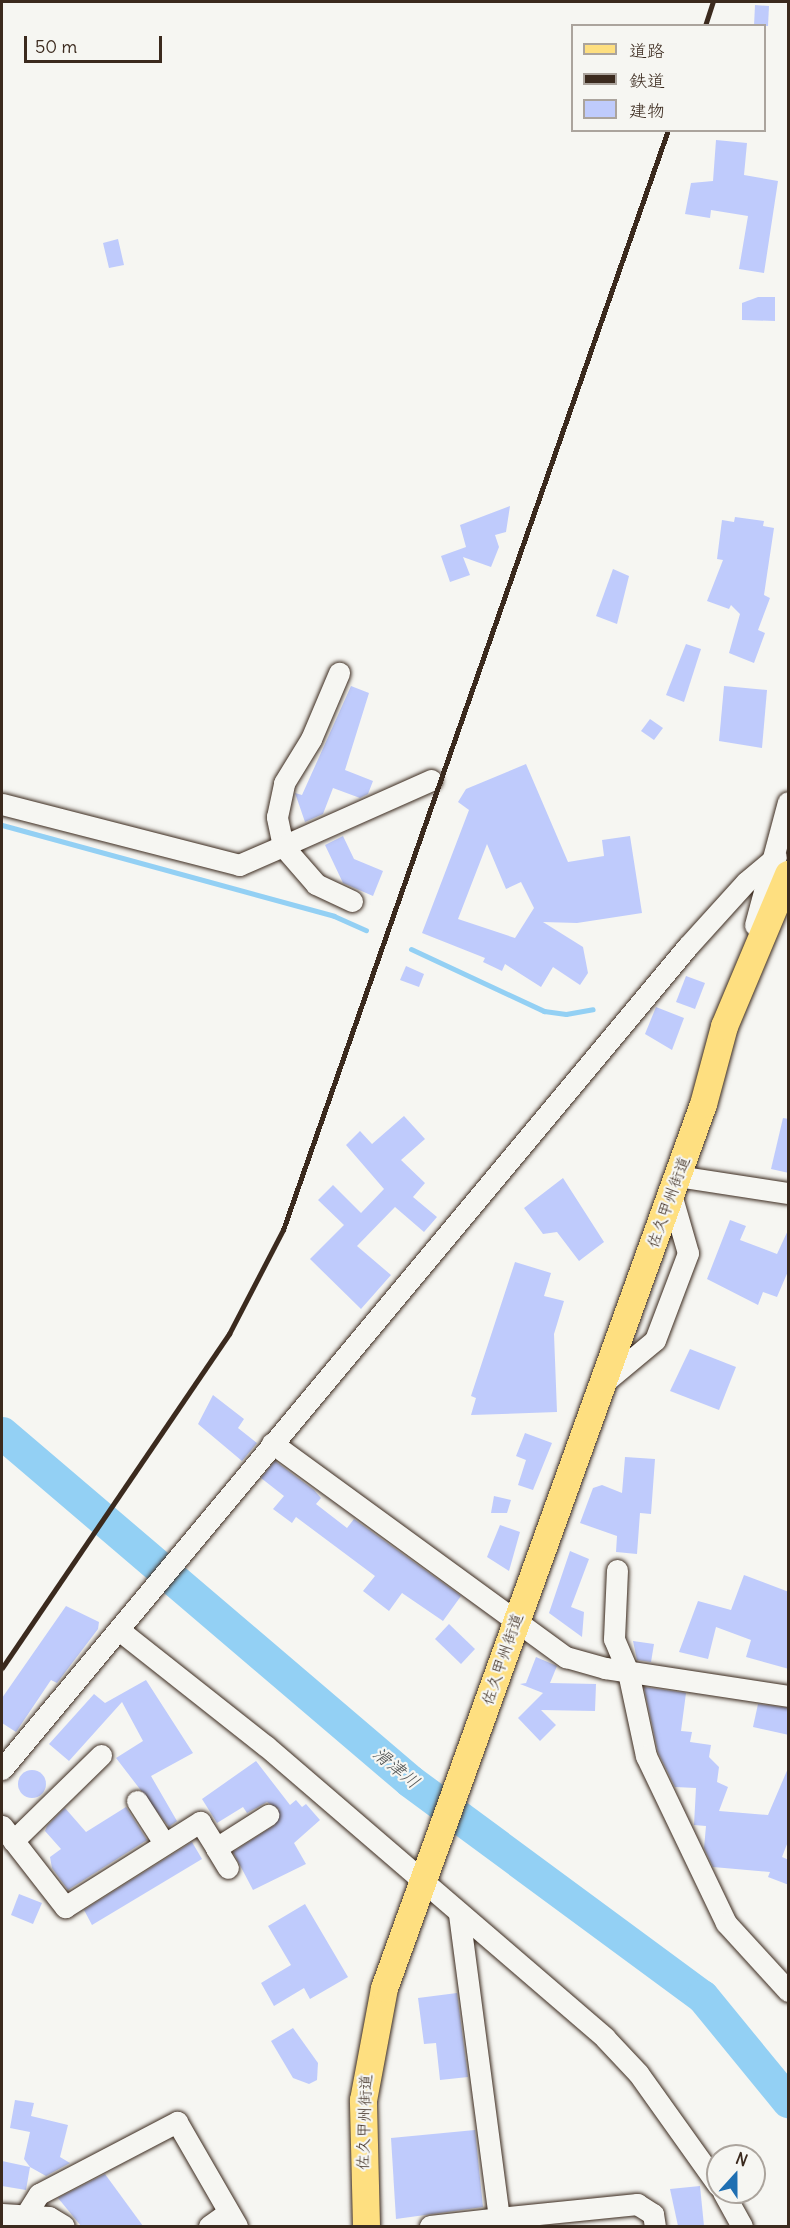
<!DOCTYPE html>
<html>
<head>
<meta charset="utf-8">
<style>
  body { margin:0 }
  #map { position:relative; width:790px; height:2228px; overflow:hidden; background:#f6f6f2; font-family:Delius,"Klee One",sans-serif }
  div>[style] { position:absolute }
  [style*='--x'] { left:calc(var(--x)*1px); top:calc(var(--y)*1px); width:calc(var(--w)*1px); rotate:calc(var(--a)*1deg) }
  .stream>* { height:5px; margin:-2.5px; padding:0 2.5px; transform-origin:2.5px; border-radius:2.5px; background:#93d0f4 }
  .river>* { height:33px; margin:-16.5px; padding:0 16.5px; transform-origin:16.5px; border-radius:16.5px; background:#93d0f4 }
  .building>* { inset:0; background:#bfcbfc }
  .round { border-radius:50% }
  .roads { filter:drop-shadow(0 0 2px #3b2a1e) drop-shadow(0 0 2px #3b2a1e) }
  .minor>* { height:21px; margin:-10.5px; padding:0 10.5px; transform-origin:10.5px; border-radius:10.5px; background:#f6f6f2 }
  .major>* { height:27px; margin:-13.5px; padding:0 13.5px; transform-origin:13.5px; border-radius:13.5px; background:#fedf80 }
  .rail>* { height:4.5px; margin:-2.25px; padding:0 2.25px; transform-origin:2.25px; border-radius:2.25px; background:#3b2a1e }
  span { translate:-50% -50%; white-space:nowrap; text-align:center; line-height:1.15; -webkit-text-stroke:4.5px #f6f6f2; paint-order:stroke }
  .street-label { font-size:16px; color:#3b2a1e }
  .water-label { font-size:18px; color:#515454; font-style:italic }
  .frame { position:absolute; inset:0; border:3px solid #3b2a1e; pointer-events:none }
  .legend { position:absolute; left:571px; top:24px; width:195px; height:108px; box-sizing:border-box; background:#f6f6f2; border:2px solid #aba49d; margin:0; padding:8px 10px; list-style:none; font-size:18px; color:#3b2a1e }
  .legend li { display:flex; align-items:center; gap:12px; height:30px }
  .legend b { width:30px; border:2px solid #aba49d }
  .north { position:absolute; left:706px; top:2144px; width:60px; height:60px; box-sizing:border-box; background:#f6f6f2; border:2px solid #aba49d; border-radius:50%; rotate:21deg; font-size:16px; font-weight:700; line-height:24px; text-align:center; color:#3b2a1e }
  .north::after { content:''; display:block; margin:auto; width:21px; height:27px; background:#1f6fb2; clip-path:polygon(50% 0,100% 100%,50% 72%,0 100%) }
  .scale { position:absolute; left:24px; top:36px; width:138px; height:27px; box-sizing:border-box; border:3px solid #3b2a1e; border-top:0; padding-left:8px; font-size:18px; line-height:21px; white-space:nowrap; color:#3b2a1e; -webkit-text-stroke:4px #f6f6f2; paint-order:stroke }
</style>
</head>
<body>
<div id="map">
  <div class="stream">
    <div style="--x:2;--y:825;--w:344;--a:15.3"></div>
    <div style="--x:334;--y:916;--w:35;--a:24"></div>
    <div style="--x:411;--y:949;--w:147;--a:25"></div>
    <div style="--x:544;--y:1011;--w:22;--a:8"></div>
    <div style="--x:566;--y:1014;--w:27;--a:-10"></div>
  </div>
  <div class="river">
    <div style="--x:2;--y:1433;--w:536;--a:40.46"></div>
    <div style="--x:410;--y:1781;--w:363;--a:36.4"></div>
    <div style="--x:702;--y:1996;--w:136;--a:50.7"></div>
  </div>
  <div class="building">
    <div style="clip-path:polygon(755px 5px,769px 6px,768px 26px,754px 26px)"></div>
    <div style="clip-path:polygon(716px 140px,747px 143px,744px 175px,778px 181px,764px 273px,739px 269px,748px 216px,711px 210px,710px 218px,685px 214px,691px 183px,713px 181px)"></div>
    <div style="clip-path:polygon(118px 239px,124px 265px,109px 268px,103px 243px)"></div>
    <div style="clip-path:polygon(758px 297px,775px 297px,775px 321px,742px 320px,742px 303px)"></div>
    <div style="clip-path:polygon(510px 506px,506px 532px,495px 535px,499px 547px,491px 567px,463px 557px,470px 575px,450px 582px,441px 556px,466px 547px,460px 525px)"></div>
    <div style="clip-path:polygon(735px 517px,764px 521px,763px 526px,774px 528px,764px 595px,770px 598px,758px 630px,765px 633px,754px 663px,729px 653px,740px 614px,731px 605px,729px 609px,707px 601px,723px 560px,717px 559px,722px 520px,734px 522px)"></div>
    <div style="clip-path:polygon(613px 569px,629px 576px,617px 624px,596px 616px)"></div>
    <div style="clip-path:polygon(686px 644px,701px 649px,684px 702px,666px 695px)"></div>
    <div style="clip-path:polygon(351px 686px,369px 693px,345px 770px,373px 781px,368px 794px,360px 798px,333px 788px,323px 814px,305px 822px,295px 793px,302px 795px)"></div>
    <div style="clip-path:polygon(724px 686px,767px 690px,762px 748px,719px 741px)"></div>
    <div style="clip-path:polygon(650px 719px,663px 728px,654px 740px,641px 731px)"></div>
    <div style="clip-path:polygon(evenodd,526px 764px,568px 862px,604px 856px,602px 840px,630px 836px,642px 913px,577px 923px,543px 922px,583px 947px,588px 973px,580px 985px,553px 967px,541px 987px,505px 964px,502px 971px,483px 962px,485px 958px,422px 933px,469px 810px,458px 802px,466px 789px,526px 764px,487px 844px,506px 889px,521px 882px,534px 908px,515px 938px,458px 919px,487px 844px)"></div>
    <div style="clip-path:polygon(343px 836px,354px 859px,383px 871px,373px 896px,343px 883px,325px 845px)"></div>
    <div style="clip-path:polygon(406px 966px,424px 974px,419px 987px,400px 980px)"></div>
    <div style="clip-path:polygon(686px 976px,705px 983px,695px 1009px,676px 1002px)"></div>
    <div style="clip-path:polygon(656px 1007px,684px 1018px,672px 1050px,645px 1034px)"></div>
    <div style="clip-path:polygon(404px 1116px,425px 1139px,401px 1160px,425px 1183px,413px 1197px,437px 1217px,424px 1232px,395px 1207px,357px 1246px,391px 1275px,361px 1309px,310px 1259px,344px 1225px,318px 1200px,333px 1185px,361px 1213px,384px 1189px,346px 1145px,360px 1131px,372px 1144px)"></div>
    <div style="clip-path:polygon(783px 1118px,789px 1119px,789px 1173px,771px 1169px)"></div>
    <div style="clip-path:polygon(563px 1178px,604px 1242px,579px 1261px,557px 1232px,543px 1234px,524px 1208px)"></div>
    <div style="clip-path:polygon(730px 1220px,746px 1226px,740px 1240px,777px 1254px,789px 1228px,789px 1269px,777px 1297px,763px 1292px,758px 1305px,707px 1279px)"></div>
    <div style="clip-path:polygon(515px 1262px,551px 1273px,544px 1296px,564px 1301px,554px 1334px,557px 1412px,471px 1415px,476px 1398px,471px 1396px)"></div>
    <div style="clip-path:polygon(690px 1349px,736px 1367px,719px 1410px,670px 1391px)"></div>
    <div style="clip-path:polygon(213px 1395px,244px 1419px,238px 1428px,257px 1443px,242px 1461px,198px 1424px)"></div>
    <div style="clip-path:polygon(525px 1433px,552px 1443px,533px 1490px,518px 1485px,526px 1460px,516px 1456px)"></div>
    <div style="clip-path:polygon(625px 1457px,655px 1459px,651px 1514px,640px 1513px,637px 1554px,616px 1552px,617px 1536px,580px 1523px,593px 1488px,602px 1485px,622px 1493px)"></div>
    <div style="clip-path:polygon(275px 1461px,314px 1490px,321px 1498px,316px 1504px,347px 1528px,354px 1519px,461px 1596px,443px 1621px,402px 1593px,389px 1611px,363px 1591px,375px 1576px,296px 1517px,292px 1523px,273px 1509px,284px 1496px,261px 1478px)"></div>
    <div style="clip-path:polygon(494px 1496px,511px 1500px,507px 1513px,491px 1513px)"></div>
    <div style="clip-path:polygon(500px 1525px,520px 1532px,509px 1571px,487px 1557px)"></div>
    <div style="clip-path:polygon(570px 1551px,589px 1559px,571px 1607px,584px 1612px,582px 1637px,549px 1613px)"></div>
    <div style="clip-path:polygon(744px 1575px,789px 1592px,789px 1669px,746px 1657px,751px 1640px,716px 1627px,708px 1659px,679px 1652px,698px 1601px,731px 1610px)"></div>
    <div style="clip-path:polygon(66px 1606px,99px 1622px,98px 1629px,57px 1683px,51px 1680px,16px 1732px,2px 1723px,2px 1698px)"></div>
    <div style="clip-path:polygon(449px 1624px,475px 1649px,461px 1664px,435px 1639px)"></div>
    <div style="clip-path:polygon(633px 1641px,654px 1644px,651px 1662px,637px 1660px)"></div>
    <div style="clip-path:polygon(536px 1657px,557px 1666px,550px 1683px,596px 1684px,595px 1711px,541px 1710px,556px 1725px,540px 1741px,518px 1718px,543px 1693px,520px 1684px,526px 1683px)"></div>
    <div style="clip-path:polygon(146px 1680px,193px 1753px,151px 1776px,177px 1821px,169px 1827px,116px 1758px,143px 1741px,122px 1702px,69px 1761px,49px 1744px,94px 1694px,105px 1703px)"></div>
    <div style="clip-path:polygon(644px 1687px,686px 1693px,681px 1731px,692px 1732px,690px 1742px,711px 1745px,709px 1757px,719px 1767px,717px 1782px,728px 1787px,719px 1811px,768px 1815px,789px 1766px,789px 1839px,782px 1857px,789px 1860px,789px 1885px,768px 1877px,770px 1872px,713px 1867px,704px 1848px,706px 1826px,694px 1825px,696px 1788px,675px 1787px,658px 1752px)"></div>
    <div style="clip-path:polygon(758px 1704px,789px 1708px,789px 1735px,753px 1727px)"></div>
    <div style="clip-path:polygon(256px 1761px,290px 1805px,296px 1800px,302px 1807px,306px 1804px,320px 1820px,294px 1843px,306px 1864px,253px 1890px,233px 1852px,275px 1825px,279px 1809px,267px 1802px,247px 1813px,243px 1807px,217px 1823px,202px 1799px)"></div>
    <div class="round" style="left:18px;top:1770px;width:28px;height:28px"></div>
    <div style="clip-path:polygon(126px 1807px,147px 1840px,68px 1890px,52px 1868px,50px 1857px,61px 1849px,45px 1831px,47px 1826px,65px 1808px,86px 1832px)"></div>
    <div style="clip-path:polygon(192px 1842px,202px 1859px,92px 1925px,84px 1910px)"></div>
    <div style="clip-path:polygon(19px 1894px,42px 1903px,33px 1924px,11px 1915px)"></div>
    <div style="clip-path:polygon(305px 1904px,348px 1977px,310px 1999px,304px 1988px,274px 2006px,261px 1983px,291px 1965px,268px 1926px)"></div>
    <div style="clip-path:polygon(457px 1993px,468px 2077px,440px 2080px,436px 2043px,424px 2044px,418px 1998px)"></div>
    <div style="clip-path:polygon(293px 2028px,318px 2063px,317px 2080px,309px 2084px,293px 2078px,271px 2041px)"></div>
    <div style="clip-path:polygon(15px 2100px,34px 2103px,31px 2116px,68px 2125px,60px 2157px,70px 2163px,46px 2176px,30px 2167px,26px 2190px,2px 2186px,2px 2161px,30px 2167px,24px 2159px,30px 2132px,10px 2128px)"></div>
    <div style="clip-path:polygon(475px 2130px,483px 2207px,396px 2219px,391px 2138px)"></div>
    <div style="clip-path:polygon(105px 2174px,143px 2226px,81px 2226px,58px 2198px)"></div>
    <div style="clip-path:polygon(700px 2186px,704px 2226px,678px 2226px,670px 2189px)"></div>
  </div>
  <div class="roads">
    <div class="minor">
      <div style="--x:2;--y:804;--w:245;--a:14.4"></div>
      <div style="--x:239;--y:865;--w:48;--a:-23.4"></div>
      <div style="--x:283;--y:846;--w:30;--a:-102"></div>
      <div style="--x:277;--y:817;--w:35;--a:-78"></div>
      <div style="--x:284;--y:783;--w:52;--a:-58.5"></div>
      <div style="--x:311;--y:739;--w:72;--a:-67"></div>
      <div style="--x:352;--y:901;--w:40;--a:-155"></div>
      <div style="--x:316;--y:884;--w:50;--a:-131"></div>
      <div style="--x:283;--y:846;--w:162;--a:-24"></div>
      <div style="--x:755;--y:925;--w:127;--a:-75"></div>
      <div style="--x:677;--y:1176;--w:112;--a:8.7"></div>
      <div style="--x:601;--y:1385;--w:70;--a:-39.8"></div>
      <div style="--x:655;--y:1340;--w:93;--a:-69.2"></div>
      <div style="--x:688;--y:1253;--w:61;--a:-106.1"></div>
      <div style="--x:272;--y:1443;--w:364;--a:36.1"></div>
      <div style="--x:566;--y:1657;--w:41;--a:15.8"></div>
      <div style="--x:605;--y:1668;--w:185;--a:8.7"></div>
      <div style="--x:617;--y:1570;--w:69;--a:92.5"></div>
      <div style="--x:614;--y:1639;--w:36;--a:67"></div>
      <div style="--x:628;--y:1672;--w:86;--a:77.9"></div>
      <div style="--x:646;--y:1756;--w:185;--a:64.4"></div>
      <div style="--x:726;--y:1923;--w:92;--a:47.6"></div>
      <div style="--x:119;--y:1630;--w:187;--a:38.3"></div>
      <div style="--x:266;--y:1746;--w:447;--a:40.7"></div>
      <div style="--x:605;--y:2038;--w:48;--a:46.7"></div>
      <div style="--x:638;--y:2073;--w:138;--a:54.5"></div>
      <div style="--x:2;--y:1769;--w:1071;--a:-50.19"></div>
      <div style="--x:688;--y:946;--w:86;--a:-47.8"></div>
      <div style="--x:746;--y:882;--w:39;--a:-40"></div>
      <div style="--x:137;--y:1801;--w:50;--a:57.3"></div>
      <div style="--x:2;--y:1826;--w:103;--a:52.1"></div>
      <div style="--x:65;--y:1907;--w:160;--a:-32.2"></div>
      <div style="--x:200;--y:1822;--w:31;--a:58"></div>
      <div style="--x:216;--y:1848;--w:62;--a:-32.4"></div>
      <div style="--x:13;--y:1841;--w:123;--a:-44.3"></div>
      <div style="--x:216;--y:1848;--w:23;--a:59"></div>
      <div style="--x:723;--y:2192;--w:39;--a:61"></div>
      <div style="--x:2;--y:2214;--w:47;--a:3.7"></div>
      <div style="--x:49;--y:2217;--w:17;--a:31"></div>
      <div style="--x:25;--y:2216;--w:26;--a:-58"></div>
      <div style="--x:39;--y:2194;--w:156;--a:-27.6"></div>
      <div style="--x:177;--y:2122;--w:120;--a:60"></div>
      <div style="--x:209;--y:2226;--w:21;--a:-35"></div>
      <div style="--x:430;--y:2226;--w:69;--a:-6.6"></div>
      <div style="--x:499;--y:2218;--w:308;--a:-97.5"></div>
      <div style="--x:500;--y:2226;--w:8;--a:-97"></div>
      <div style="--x:499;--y:2218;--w:139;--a:-5.8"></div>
      <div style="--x:637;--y:2204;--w:19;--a:32"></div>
      <div style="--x:653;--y:2214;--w:12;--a:81"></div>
    </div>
    <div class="major">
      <div style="--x:366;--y:2226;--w:126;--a:-91.4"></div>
      <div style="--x:363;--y:2100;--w:114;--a:-79.4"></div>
      <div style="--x:384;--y:1988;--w:940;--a:-70.16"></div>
      <div style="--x:703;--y:1104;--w:81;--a:-74.9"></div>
      <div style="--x:724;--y:1026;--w:165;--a:-67.2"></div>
    </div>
  </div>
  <div class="rail">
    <div style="--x:705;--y:26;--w:25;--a:-72"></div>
    <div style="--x:2;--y:1668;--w:404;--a:-55.8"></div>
    <div style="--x:229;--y:1334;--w:117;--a:-62.6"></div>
    <div style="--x:283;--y:1230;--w:1165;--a:-70.71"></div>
  </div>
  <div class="street-label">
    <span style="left:668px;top:1202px;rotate:-70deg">佐久甲州街道</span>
    <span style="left:502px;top:1659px;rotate:-71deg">佐久甲州街道</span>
    <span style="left:364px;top:2122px;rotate:-88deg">佐久甲州街道</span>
  </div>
  <div class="water-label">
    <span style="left:396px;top:1768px;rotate:39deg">滑津川</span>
  </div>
  <div class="frame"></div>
  <ul class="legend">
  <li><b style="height:8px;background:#fedf80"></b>道路</li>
  <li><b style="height:8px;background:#3b2a1e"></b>鉄道</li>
  <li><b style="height:16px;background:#bfcbfc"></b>建物</li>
  </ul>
  <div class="north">N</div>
  <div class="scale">50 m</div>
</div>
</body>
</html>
